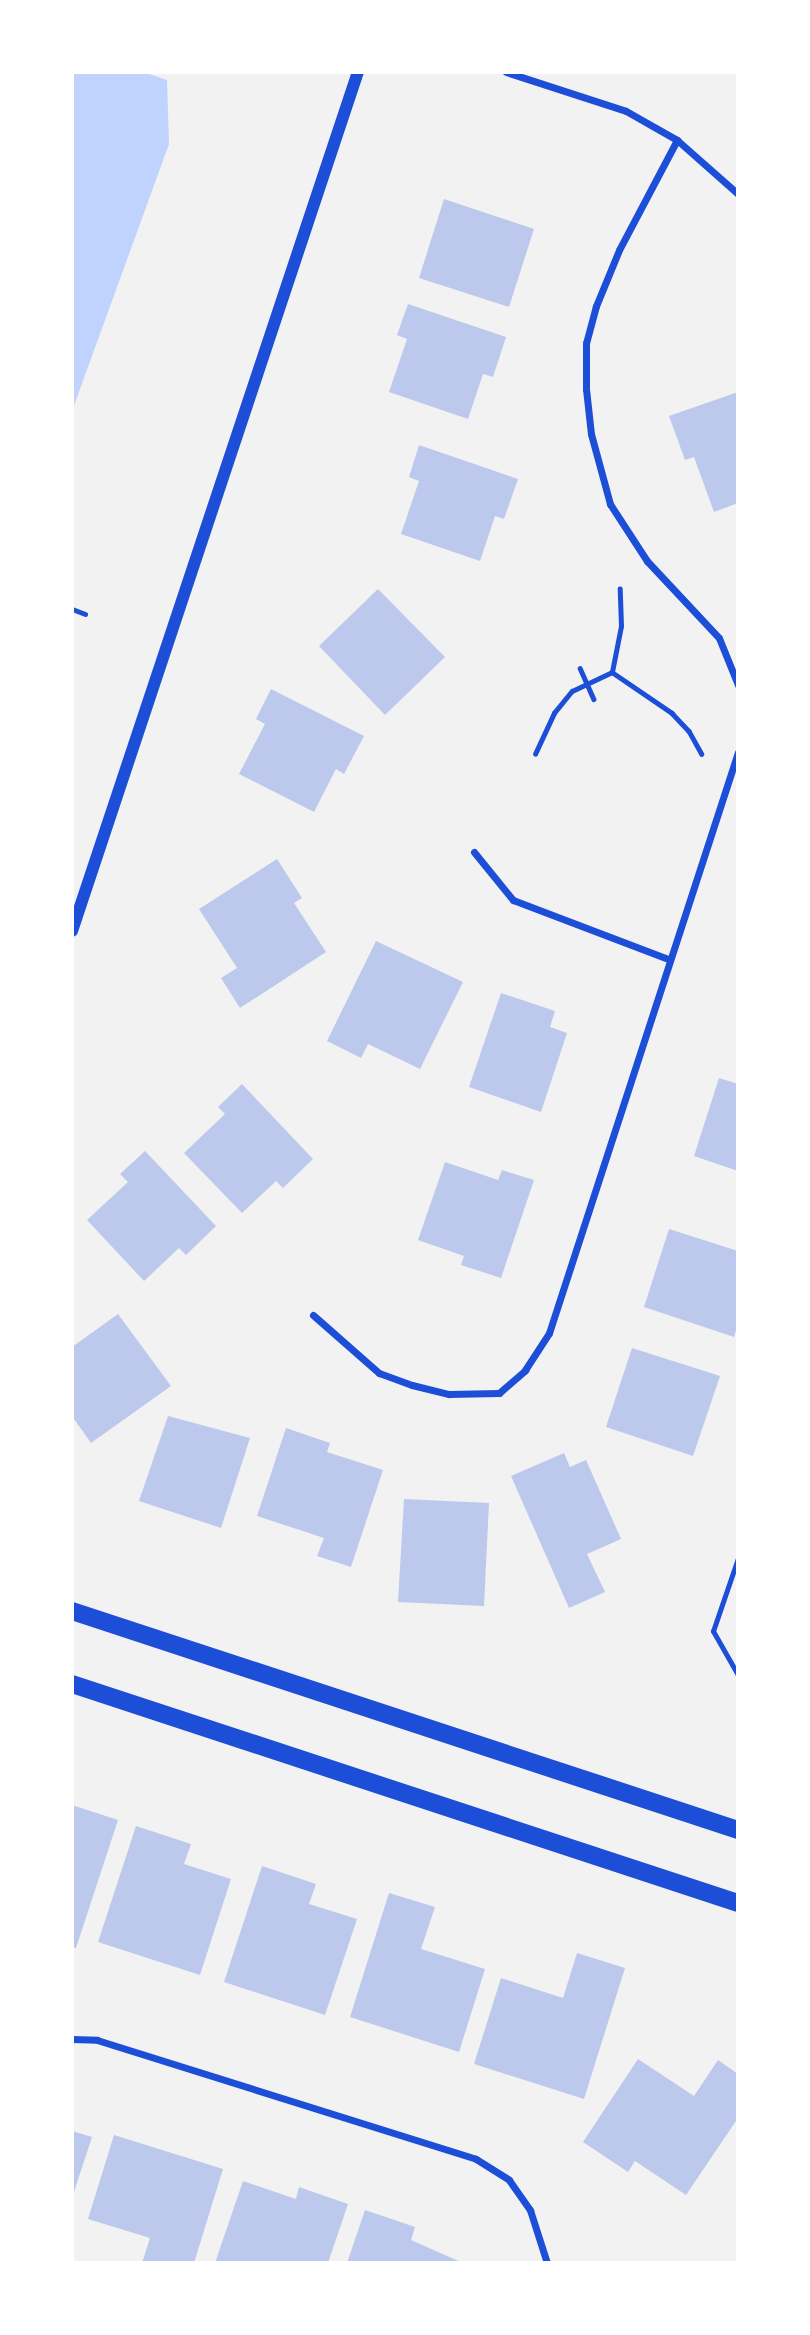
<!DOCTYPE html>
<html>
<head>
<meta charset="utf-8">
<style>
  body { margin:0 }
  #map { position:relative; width:810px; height:2335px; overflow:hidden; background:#f2f2f2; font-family:"Noto Sans",sans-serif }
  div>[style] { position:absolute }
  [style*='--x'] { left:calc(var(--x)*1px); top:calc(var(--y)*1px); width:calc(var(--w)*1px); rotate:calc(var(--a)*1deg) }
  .water>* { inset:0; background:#bfd3fe }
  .building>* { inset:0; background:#bdc9ec }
  .path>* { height:4.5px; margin:-2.25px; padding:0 2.25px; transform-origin:2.25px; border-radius:2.25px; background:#1d4ed8 }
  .service>* { height:5px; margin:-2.5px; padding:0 2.5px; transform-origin:2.5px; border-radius:2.5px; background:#1d4ed8 }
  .minor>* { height:7px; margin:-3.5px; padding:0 3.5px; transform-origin:3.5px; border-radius:3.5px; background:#1d4ed8 }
  .tertiary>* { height:12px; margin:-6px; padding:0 6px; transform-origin:6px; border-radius:6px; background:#1d4ed8 }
  .primary>* { height:18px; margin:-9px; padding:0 9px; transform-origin:9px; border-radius:9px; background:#1d4ed8 }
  span { translate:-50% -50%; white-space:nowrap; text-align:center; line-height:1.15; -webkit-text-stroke:7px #fff; paint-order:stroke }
  .frame { position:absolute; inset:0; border:74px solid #fff; pointer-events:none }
</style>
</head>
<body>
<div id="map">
  <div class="water">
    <div style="clip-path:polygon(72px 72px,143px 72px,167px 80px,169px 144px,72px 411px)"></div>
  </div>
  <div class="building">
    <div style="clip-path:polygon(444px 199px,534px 229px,509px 307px,419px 278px)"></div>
    <div style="clip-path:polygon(408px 304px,506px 337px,493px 377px,483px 374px,468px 419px,389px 392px,407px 339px,397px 335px)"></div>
    <div style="clip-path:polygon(738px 392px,738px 503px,714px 512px,694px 457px,685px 460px,669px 416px)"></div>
    <div style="clip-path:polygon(419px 445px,518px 479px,504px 519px,495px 516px,480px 561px,401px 534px,419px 481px,409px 477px)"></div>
    <div style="clip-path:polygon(378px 589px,445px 657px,385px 715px,319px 646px)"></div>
    <div style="clip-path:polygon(271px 689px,364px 736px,344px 774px,336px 769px,314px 812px,239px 774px,265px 724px,256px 719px)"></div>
    <div style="clip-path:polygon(277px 859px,302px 898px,294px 903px,326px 952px,240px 1008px,221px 978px,237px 968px,199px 909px)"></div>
    <div style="clip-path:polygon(376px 941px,463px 982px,420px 1069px,368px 1044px,361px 1058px,327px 1041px)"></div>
    <div style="clip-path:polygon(501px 993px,555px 1011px,550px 1027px,567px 1033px,541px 1112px,469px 1087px)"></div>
    <div style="clip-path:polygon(719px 1078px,738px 1084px,738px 1171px,694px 1156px)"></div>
    <div style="clip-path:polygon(242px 1084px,313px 1159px,283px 1188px,276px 1181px,242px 1213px,184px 1153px,225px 1114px,218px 1107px)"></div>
    <div style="clip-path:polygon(145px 1151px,216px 1226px,186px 1255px,179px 1248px,144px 1281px,87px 1220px,128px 1182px,120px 1174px)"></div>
    <div style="clip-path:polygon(445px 1162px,498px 1180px,502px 1170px,534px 1180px,501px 1278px,461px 1265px,464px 1256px,418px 1240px)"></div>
    <div style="clip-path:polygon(669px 1229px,738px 1251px,738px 1323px,734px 1337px,644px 1307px)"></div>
    <div style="clip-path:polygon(118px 1314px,171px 1386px,91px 1443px,72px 1416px,72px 1347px)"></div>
    <div style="clip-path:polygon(632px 1348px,720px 1376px,693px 1456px,606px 1427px)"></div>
    <div style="clip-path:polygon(168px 1416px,250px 1438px,221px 1528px,139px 1501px)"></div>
    <div style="clip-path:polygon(286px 1428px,330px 1443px,327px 1452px,383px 1470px,351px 1567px,317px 1556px,324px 1538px,257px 1516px)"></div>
    <div style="clip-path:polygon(564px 1453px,570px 1467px,586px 1460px,621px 1539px,587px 1554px,605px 1592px,569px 1608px,511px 1476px)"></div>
    <div style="clip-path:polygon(404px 1499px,489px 1503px,484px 1606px,398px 1602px)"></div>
    <div style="clip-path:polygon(72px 1805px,118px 1820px,76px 1948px,72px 1947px)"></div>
    <div style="clip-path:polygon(136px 1826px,191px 1844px,184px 1864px,231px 1879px,200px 1975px,98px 1942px)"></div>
    <div style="clip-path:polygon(262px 1866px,316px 1884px,309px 1904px,357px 1919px,325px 2015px,224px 1982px)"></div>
    <div style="clip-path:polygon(389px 1893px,435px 1907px,421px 1949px,485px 1969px,459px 2052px,350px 2017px)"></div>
    <div style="clip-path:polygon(577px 1953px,625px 1968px,584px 2099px,474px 2064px,501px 1978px,563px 1998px)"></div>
    <div style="clip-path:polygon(638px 2059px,694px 2096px,718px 2060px,738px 2074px,738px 2118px,686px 2195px,635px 2161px,628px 2172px,583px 2142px)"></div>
    <div style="clip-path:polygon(72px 2131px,92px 2137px,72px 2198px)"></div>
    <div style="clip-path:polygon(114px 2135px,223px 2169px,194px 2263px,142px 2263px,150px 2238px,88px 2219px)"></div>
    <div style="clip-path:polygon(243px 2181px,296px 2199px,299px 2187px,348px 2204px,328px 2263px,215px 2263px)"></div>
    <div style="clip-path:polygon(365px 2210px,415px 2227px,411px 2240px,463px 2263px,347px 2263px)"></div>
  </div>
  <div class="path">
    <div style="--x:580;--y:668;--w:34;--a:66"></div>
    <div style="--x:612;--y:672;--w:73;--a:34.3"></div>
    <div style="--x:672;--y:713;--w:25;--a:47"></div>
    <div style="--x:689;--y:731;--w:26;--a:61"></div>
    <div style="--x:535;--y:754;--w:45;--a:-65.1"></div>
    <div style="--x:554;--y:713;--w:28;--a:-51"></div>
    <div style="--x:572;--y:691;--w:44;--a:-25.4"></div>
    <div style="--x:612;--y:672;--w:47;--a:-78.9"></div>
    <div style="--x:621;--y:626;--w:37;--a:-92"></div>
  </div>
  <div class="service">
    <div style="--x:72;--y:609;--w:14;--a:21"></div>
    <div style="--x:738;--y:1558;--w:77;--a:108.9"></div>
    <div style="--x:713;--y:1631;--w:51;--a:60.4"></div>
  </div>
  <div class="minor">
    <div style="--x:506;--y:72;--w:126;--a:18"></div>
    <div style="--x:626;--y:111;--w:59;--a:29.6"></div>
    <div style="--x:677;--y:140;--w:81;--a:41.5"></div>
    <div style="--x:677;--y:140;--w:124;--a:117.8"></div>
    <div style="--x:619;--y:250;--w:61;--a:112.3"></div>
    <div style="--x:596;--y:306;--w:38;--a:105"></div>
    <div style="--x:586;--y:343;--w:46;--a:90"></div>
    <div style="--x:586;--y:389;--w:45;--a:83.7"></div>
    <div style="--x:591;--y:434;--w:73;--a:74.8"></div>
    <div style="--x:610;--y:504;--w:68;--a:57"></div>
    <div style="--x:647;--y:561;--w:105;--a:46.9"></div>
    <div style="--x:719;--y:638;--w:51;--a:68"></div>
    <div style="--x:474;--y:852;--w:62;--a:50.9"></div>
    <div style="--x:513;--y:900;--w:166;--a:20.8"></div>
    <div style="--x:313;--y:1315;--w:88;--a:41.3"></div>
    <div style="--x:379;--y:1373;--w:35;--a:20"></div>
    <div style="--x:412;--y:1385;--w:38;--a:14"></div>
    <div style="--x:449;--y:1394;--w:50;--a:-1.1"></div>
    <div style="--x:499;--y:1393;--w:35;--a:-41"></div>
    <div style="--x:525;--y:1370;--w:44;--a:-57"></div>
    <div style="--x:549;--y:1333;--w:611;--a:-71.98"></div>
    <div style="--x:72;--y:2039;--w:25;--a:2"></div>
    <div style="--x:97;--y:2040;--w:397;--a:17.4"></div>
    <div style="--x:476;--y:2159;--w:39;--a:32"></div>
    <div style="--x:509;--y:2180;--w:37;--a:55"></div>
    <div style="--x:530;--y:2210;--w:56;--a:72.2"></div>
  </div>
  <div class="tertiary">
    <div style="--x:72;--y:931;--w:905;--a:-71.59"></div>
  </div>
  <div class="primary">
    <div style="--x:72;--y:1611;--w:701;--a:18.2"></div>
    <div style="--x:72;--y:1684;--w:701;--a:18.2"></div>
  </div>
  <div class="frame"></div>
</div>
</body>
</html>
